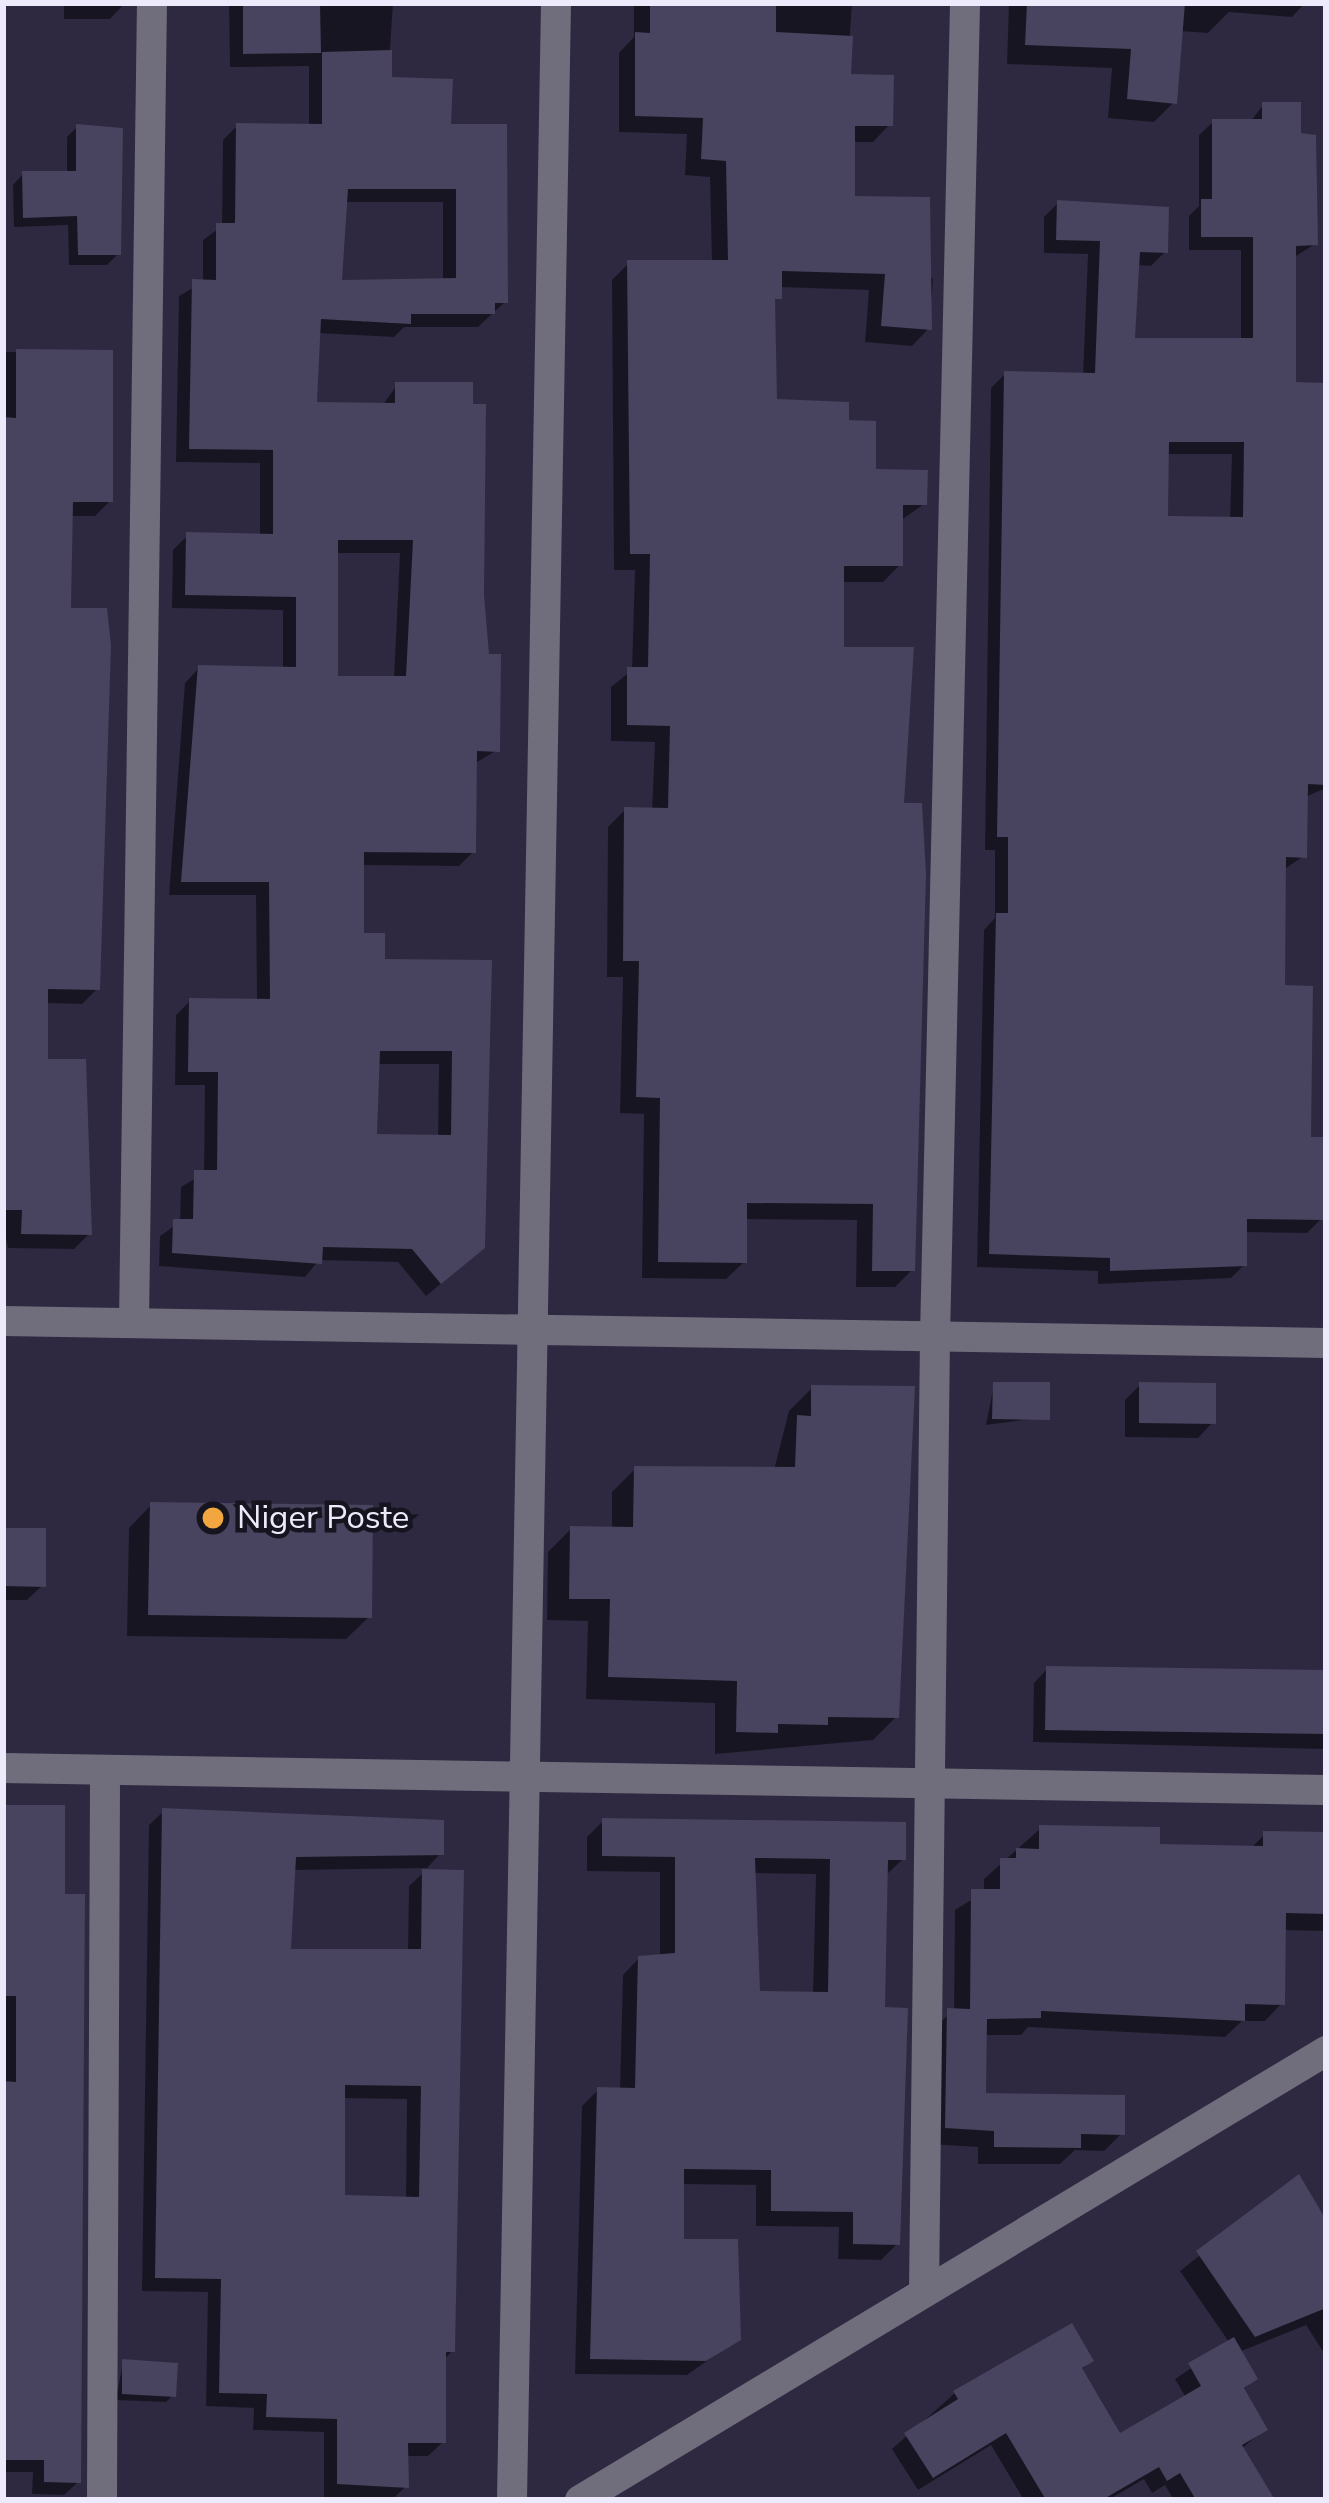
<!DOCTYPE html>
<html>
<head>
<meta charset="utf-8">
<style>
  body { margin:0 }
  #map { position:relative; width:1329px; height:2503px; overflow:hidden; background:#2e2941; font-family:"Nunito Sans",sans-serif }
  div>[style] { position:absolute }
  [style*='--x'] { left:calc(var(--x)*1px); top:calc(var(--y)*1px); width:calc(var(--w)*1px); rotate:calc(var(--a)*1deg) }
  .shadow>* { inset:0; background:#0007 }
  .building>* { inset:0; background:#48435e }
  .street>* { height:30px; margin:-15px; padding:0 15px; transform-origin:15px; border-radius:15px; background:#706e7d }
  .dots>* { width:33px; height:33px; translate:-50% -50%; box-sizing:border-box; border:6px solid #16141f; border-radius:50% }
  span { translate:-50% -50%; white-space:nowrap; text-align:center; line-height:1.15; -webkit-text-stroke:9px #16141f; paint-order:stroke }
  .poi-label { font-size:33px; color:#edebfb }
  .left { translate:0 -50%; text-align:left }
  .frame { position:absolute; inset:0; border:6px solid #edebfb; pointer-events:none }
</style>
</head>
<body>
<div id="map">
  <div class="shadow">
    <div style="clip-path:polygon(64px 3px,125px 3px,110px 19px,64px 19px)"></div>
    <div style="clip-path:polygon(evenodd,229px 3px,393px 3px,388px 80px,448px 127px,505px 302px,478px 327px,404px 327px,394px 337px,317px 333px,314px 405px,382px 406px,397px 385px,481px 595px,497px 750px,474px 764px,473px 852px,459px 866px,361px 865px,361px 936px,382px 962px,489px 963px,467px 1262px,426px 1296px,398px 1262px,319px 1260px,305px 1277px,159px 1266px,160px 1236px,180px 1222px,181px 1187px,204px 1173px,205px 1085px,175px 1085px,176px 1015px,190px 1001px,257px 1002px,256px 895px,169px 895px,185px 683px,199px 668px,283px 670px,283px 610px,172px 608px,173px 550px,187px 536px,260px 537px,260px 463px,176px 462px,179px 296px,203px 282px,203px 240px,222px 226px,223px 140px,237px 126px,309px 127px,309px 66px,230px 67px,229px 3px,344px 202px,443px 202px,443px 281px,339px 283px,344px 202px,229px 3px,335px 553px,400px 553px,394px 679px,335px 679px,335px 553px,229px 3px,376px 1064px,439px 1064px,438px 1138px,373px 1137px,376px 1064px)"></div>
    <div style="clip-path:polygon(634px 3px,852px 3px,847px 77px,890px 124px,873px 142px,852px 142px,852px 200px,933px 279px,929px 328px,912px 346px,865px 342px,869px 290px,779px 287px,772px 304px,774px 402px,846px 423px,873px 472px,924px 504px,900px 521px,900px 565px,883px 582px,841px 582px,841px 650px,901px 806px,912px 1270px,895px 1287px,856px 1287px,857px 1220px,744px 1219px,744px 1262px,726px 1279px,642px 1278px,644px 1114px,620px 1113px,623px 977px,607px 977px,608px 827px,625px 810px,652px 811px,655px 742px,611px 741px,611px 687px,632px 670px,635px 570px,614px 570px,612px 280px,629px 263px,712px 263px,710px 177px,685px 175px,687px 134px,619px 132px,619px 53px,634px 37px)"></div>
    <div style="clip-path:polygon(1009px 3px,1305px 3px,1292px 17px,1229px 12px,1208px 33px,1180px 31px,1174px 102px,1154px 122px,1108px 118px,1112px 68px,1007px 64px)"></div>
    <div style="clip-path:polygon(evenodd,1263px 105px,1298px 135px,1315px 244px,1293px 258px,1293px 385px,1326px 386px,1326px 788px,1305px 797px,1304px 856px,1283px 870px,1282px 988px,1321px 1219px,1307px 1233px,1244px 1232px,1244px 1265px,1231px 1278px,1098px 1284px,1098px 1271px,977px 1267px,984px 930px,995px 918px,995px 850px,985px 850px,991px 388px,1005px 374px,1083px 376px,1088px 254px,1044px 253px,1044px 217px,1058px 203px,1165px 252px,1151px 266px,1136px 265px,1132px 341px,1241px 341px,1241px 250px,1189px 250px,1189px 216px,1199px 206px,1199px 135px,1213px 122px,1250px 122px,1263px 105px,1166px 454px,1232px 454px,1230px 520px,1165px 519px,1166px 454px)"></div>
    <div style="clip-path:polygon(77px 127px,118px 254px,107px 265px,69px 265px,68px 225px,14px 227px,13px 185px,23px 174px,67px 174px,67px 137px)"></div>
    <div style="clip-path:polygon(3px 269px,6px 352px,110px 353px,110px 501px,95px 516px,70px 516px,68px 611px,97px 989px,82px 1004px,45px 1003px,45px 1062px,89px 1234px,74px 1249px,8px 1248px,3px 1224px)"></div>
    <div style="clip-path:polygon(994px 1385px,1047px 1417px,986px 1425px)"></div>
    <div style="clip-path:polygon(1140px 1385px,1213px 1422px,1198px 1438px,1125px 1437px,1125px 1400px)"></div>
    <div style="clip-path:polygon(812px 1388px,896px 1717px,873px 1740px,715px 1754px,715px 1703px,586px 1699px,588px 1621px,547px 1620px,548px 1552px,571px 1529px,612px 1530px,612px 1492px,635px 1469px,774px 1470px,789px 1411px)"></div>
    <div style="clip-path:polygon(151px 1505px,369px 1617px,346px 1639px,127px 1636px,129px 1528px)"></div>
    <div style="clip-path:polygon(3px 1531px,43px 1585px,27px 1600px,3px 1600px)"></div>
    <div style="clip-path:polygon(1047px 1669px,1326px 1673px,1326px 1749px,1033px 1742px,1034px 1683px)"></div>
    <div style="clip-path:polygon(3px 1807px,78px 2482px,64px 2495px,32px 2494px,33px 2472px,3px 2472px)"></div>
    <div style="clip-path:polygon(evenodd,164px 1811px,441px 1853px,427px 1868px,292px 1870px,288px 1952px,408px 1952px,409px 1886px,424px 1872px,452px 2351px,443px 2361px,443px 2442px,428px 2456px,405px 2456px,406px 2486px,392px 2500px,324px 2497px,324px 2432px,253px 2430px,254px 2408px,206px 2406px,208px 2292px,142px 2291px,149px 1825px,164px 1811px,342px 2098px,407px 2099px,406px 2200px,342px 2198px,342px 2098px)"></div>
    <div style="clip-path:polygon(evenodd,603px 1821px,903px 1859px,885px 1876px,882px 2010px,897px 2244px,881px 2260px,838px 2259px,839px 2227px,756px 2226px,756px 2185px,681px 2184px,681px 2242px,738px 2339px,687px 2375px,575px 2374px,582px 2106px,598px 2090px,620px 2091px,623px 1975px,639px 1958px,660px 1957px,660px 1872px,587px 1871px,587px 1837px,603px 1821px,753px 1873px,816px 1874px,813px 1995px,757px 1994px,753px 1873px)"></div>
    <div style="clip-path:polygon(1041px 1828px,1157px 1847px,1251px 1848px,1265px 1834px,1326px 1835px,1326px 1931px,1283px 1930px,1282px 2003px,1265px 2021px,1242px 2021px,1225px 2037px,1028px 2027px,1021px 2035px,984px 2035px,983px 2096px,1122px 2133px,1104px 2151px,1075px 2150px,1060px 2164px,978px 2164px,978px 2147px,929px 2144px,931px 2029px,954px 2011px,955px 1910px,984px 1892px,984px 1879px)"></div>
    <div style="clip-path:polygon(1298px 2178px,1326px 2226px,1326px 2356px,1306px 2325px,1239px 2352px,1255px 2379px,1242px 2391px,1264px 2430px,1241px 2449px,1270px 2500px,1174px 2500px,1165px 2485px,1152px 2493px,1144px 2479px,1108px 2500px,1024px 2500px,991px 2445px,918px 2490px,892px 2449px,955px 2393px,1090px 2361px,1080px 2371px,1119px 2437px,1186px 2398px,1175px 2379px,1229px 2342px,1180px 2271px)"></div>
    <div style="clip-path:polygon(123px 2362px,173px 2395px,166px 2402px,116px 2400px)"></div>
  </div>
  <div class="building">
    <div style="clip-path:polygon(243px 3px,320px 3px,321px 53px,243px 54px)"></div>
    <div style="clip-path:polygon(650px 3px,776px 3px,776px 32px,853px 36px,851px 74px,894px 75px,893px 126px,855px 126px,855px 196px,930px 197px,932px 330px,881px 326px,885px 274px,782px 271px,782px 299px,775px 299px,777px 399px,849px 402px,849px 420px,876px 421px,876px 469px,928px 470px,927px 505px,903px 505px,903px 566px,844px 566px,844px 647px,914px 647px,904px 803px,922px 803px,926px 874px,915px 1271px,872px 1271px,873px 1204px,747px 1203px,747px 1263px,658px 1262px,660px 1098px,636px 1097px,639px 961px,623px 961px,624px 807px,668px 808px,670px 726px,627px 725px,627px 667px,648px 667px,650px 554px,630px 554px,627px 260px,728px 260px,726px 161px,701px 159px,703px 118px,635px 116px,635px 32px,650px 33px)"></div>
    <div style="clip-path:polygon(1027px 3px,1185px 3px,1177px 104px,1127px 99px,1131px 49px,1025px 45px)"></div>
    <div style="clip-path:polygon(evenodd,392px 50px,392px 77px,453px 79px,451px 124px,507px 124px,508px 303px,495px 303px,495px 314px,411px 314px,411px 324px,321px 319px,317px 402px,395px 403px,395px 382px,473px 382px,473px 404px,486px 404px,484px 595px,489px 654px,501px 654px,500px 752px,477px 751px,476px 853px,364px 852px,364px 933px,385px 933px,385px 959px,492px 960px,485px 1248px,441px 1284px,412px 1249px,323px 1247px,322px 1264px,172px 1253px,173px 1219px,193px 1219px,194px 1170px,217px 1170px,218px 1072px,188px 1072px,189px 998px,270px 999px,269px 882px,181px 882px,198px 665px,296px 667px,296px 597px,185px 595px,186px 532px,273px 534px,273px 450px,189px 449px,192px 279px,216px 280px,216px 223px,235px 223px,236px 123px,322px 124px,322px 52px,392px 50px,348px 189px,456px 189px,456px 278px,342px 280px,348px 189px,392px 50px,338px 540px,413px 540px,406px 676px,338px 676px,338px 540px,392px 50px,380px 1051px,452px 1051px,451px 1135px,377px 1134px,380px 1051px)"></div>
    <div style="clip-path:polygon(evenodd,1262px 102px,1301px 102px,1301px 133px,1316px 135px,1318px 245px,1296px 246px,1296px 382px,1326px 383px,1326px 785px,1308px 784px,1307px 858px,1286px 857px,1285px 985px,1313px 986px,1311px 1137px,1325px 1137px,1324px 1220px,1247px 1219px,1247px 1266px,1110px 1271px,1110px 1258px,989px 1254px,996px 913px,1008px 913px,1008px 837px,997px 837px,1004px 371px,1095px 373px,1100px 241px,1056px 240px,1057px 200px,1169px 207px,1168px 253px,1140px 252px,1135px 338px,1253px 338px,1253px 237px,1201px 237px,1201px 199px,1212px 199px,1212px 119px,1262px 119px,1262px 102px,1169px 442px,1244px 442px,1243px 517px,1168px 516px,1169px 442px)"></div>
    <div style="clip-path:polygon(76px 124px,123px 128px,121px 255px,78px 255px,77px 216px,23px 218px,22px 171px,76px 171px)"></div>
    <div style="clip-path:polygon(16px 349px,113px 350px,113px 502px,73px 502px,71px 608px,107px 608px,111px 646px,100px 990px,48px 989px,48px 1059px,86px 1059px,92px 1235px,21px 1234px,22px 1210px,3px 1210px,3px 417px,16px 418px)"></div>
    <div style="clip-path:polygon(993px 1382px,1050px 1382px,1050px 1420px,992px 1419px)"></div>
    <div style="clip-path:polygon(1139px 1382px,1216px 1383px,1216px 1424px,1139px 1423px)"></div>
    <div style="clip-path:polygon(811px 1385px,915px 1386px,899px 1718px,828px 1717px,828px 1725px,778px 1724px,778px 1733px,736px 1732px,737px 1681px,608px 1677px,610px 1599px,569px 1599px,570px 1526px,633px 1527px,634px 1466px,795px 1467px,797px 1415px,811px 1416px)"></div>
    <div style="clip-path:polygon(150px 1502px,373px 1505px,372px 1618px,148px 1615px)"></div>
    <div style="clip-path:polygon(3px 1528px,46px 1528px,46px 1587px,3px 1586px)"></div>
    <div style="clip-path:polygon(1046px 1666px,1326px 1670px,1326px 1734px,1045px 1730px)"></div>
    <div style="clip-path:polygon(3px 1805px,65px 1805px,65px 1894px,85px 1894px,81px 2483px,44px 2482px,44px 2460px,3px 2460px,3px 2081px,16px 2082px,16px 1996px,3px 1996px)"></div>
    <div style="clip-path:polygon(evenodd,162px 1808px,444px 1820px,444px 1855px,296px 1857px,291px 1949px,421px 1949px,422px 1869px,464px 1870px,455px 2352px,446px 2352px,446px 2443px,408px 2443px,409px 2488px,337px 2484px,337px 2419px,266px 2417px,267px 2394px,219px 2393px,221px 2279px,155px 2278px,162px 1808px,345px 2085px,421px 2086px,419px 2197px,345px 2195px,345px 2085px)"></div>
    <div style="clip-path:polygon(evenodd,602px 1818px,906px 1822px,906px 1860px,888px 1860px,885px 2007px,908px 2008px,900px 2245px,853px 2244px,853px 2212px,771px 2211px,771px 2170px,684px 2169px,684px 2239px,738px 2239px,741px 2340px,706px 2361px,590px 2359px,597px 2087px,635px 2088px,638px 1956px,675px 1953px,675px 1857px,602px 1856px,602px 1818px,755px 1858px,830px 1859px,828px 1992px,760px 1991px,755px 1858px)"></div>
    <div style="clip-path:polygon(1039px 1825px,1160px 1827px,1160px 1844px,1263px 1846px,1263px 1831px,1326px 1832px,1326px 1914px,1286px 1913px,1285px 2005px,1245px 2004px,1245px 2021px,1041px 2011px,1041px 2018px,987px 2019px,986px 2093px,1125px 2095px,1125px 2135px,1081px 2134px,1081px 2148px,994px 2147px,994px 2131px,945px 2128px,947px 2008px,970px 2009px,971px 1889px,1000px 1889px,1000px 1858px,1016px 1858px,1016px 1848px,1039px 1849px)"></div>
    <div style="clip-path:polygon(1299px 2174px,1326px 2220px,1326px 2308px,1255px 2337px,1196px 2251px)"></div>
    <div style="clip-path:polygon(1072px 2323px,1094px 2361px,1082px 2368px,1120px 2433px,1201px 2386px,1188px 2363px,1234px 2337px,1258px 2379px,1244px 2388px,1268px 2430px,1242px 2445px,1275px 2500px,1196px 2500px,1180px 2473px,1167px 2481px,1159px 2467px,1102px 2500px,1046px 2500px,1006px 2433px,933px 2478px,904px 2433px,958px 2399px,953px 2391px)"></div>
    <div style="clip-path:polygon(122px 2359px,178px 2363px,176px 2397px,122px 2394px)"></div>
  </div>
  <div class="street">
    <div style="--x:3;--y:1321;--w:1323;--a:0.95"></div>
    <div style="--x:134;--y:1323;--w:1320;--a:-89.22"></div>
    <div style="--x:3;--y:1768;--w:1323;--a:0.95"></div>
    <div style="--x:924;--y:2292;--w:955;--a:-89.34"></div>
    <div style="--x:935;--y:1337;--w:1334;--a:-88.71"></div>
    <div style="--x:102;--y:2500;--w:730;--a:-89.76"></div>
    <div style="--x:512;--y:2500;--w:2497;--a:-88.99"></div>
    <div style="--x:580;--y:2500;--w:871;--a:-31.04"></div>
  </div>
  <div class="dots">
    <div style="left:213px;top:1518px;background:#f1a640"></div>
  </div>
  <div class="poi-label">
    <span class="left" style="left:237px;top:1518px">Niger Poste</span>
  </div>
  <div class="frame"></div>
</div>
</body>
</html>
